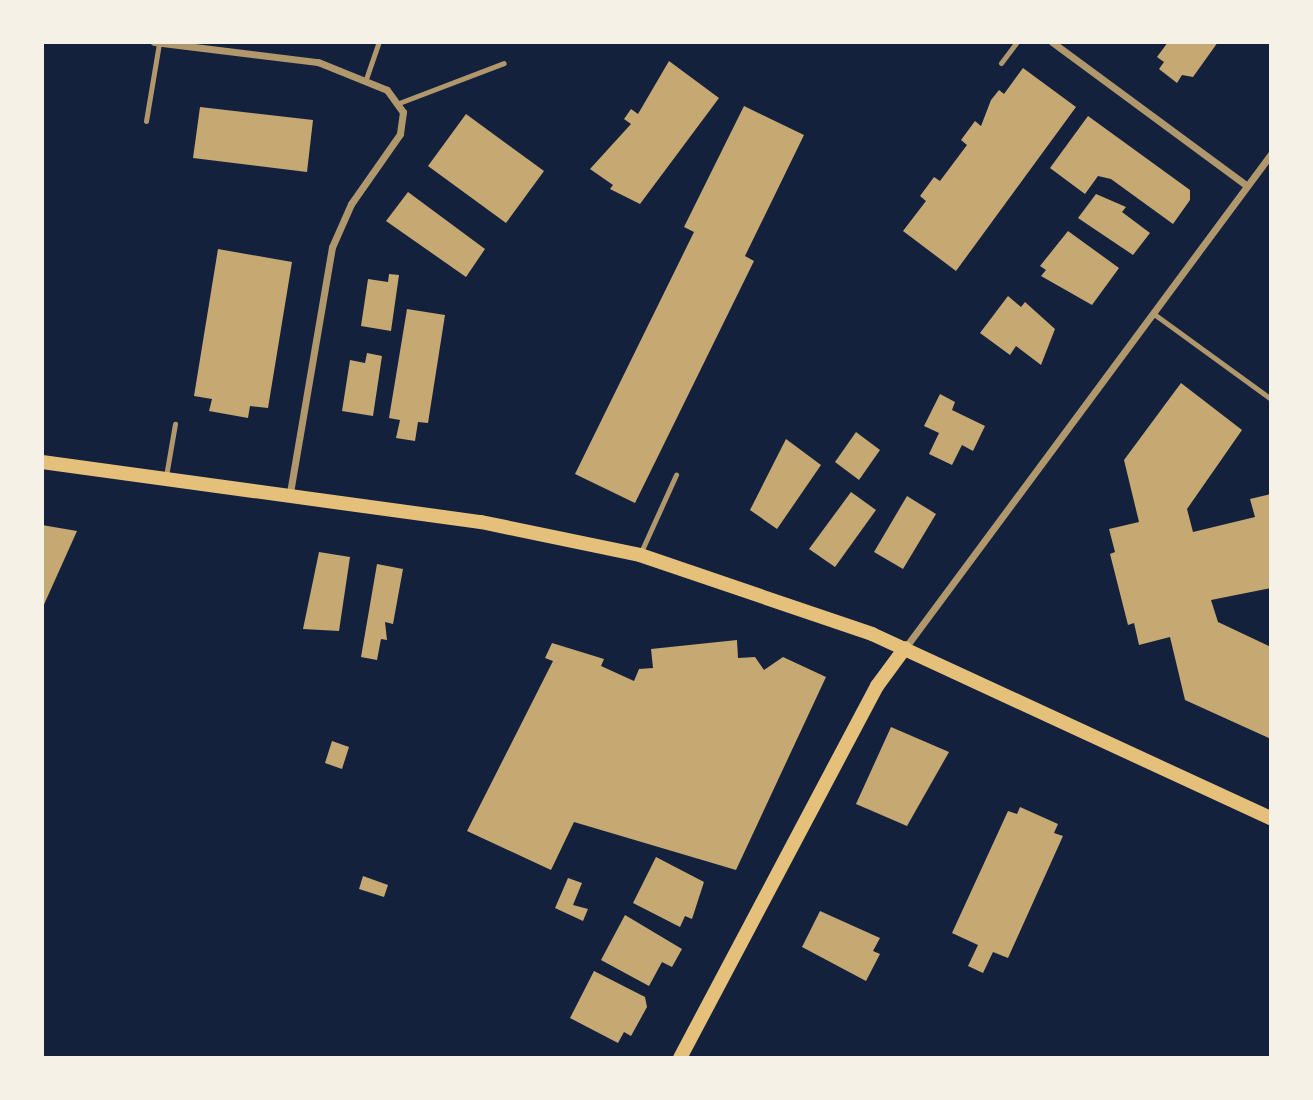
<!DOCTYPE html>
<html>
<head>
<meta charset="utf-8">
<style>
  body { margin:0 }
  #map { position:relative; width:1313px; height:1100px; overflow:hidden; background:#14213d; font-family:"Roboto Condensed",sans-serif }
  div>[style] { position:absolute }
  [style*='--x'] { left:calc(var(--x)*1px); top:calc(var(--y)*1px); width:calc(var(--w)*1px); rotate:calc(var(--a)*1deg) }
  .building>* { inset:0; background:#c6a872 }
  .service>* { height:5px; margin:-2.5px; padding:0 2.5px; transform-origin:2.5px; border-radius:2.5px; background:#b1986c }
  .minor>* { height:7px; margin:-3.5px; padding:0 3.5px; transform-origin:3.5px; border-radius:3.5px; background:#b1986c }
  .secondary>* { height:14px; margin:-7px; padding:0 7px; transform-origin:7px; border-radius:7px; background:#e5c07b }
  span { translate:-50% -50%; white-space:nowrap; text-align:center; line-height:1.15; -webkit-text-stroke:5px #f6f1e7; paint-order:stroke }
  .frame { position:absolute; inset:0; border:44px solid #f6f1e7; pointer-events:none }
</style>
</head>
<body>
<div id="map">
  <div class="building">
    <div style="clip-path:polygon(1168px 42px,1218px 42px,1193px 77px,1182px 75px,1177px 83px,1159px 69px,1164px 62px,1157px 57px)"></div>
    <div style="clip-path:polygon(669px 61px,719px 98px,640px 204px,610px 189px,613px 185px,590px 169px,631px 124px,624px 119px,631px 109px,638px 114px)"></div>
    <div style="clip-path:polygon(1023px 68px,1076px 107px,956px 271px,903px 231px,926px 201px,920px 196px,934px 177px,940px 181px,967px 145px,961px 140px,975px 121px,981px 126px,991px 100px,999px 90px,1004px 94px)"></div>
    <div style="clip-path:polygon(744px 106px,804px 135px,745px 256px,754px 261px,635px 503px,575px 474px,694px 232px,684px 227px)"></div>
    <div style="clip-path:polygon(200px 107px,313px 120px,307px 172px,193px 158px)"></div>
    <div style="clip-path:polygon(466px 114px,544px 171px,506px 223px,428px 166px)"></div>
    <div style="clip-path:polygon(1088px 116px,1190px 190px,1190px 200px,1173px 224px,1111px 179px,1098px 176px,1085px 194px,1050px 168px)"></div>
    <div style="clip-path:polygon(408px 192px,485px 249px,466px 277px,386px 221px)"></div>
    <div style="clip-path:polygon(1096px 194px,1126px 207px,1122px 212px,1150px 233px,1133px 255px,1078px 218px)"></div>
    <div style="clip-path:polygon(1068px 231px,1119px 268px,1092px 305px,1041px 276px,1046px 270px,1040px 266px)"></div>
    <div style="clip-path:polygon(218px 249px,292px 262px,268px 408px,250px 406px,248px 418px,209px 411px,212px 399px,194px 396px)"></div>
    <div style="clip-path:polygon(389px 274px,399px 275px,391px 331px,361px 326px,368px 279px,388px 282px)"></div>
    <div style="clip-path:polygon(1008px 296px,1021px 307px,1025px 302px,1055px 329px,1041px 365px,1016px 346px,1010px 355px,980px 333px)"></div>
    <div style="clip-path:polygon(407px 309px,445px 315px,428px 423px,418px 422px,415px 441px,396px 438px,400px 420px,389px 418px)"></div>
    <div style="clip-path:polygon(367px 353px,382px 356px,373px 416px,342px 411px,350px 360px,365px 363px)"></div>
    <div style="clip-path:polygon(1181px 383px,1242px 430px,1187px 509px,1193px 532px,1255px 517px,1250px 499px,1271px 494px,1271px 588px,1211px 600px,1218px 622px,1271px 647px,1271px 739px,1185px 700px,1170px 637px,1139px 645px,1134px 623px,1128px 625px,1110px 554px,1115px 552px,1109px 529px,1139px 522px,1124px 460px)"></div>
    <div style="clip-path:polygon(940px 394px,955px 402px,952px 410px,985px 426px,973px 451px,962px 445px,952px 465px,929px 454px,939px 433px,924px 426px)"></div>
    <div style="clip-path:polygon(856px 432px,880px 450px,859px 480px,835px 462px)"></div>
    <div style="clip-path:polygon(786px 439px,821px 465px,777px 529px,750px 510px)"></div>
    <div style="clip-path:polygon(851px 492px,876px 510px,835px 567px,809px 549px)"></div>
    <div style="clip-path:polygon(907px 496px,936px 514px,903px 569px,874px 552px)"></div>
    <div style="clip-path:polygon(42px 525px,77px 531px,42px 609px)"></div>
    <div style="clip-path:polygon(319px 552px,350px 557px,339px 631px,303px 629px)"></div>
    <div style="clip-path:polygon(377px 564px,403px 569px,393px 624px,385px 622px,387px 640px,381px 639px,377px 660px,361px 657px)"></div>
    <div style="clip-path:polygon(737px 640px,738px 658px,755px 657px,764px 670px,783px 657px,826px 677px,736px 870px,574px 822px,551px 870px,467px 831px,553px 661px,545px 658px,552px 643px,604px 659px,601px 666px,634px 681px,639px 669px,653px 668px,651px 649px)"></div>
    <div style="clip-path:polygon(891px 727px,949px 752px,907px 826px,856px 804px)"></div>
    <div style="clip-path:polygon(332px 741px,349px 747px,342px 769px,325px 763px)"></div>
    <div style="clip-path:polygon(1020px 807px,1058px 824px,1054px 833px,1063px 836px,1008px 958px,993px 952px,983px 973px,968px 966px,978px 945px,952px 933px,1008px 811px,1017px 814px)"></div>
    <div style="clip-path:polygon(656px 857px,704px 882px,692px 919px,685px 916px,680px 927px,633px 903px)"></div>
    <div style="clip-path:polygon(363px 876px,388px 885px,384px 897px,359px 889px)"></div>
    <div style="clip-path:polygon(568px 878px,582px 883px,573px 905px,588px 909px,583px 921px,555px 908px)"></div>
    <div style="clip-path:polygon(820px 911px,880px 938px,873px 951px,880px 954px,866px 981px,802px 947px)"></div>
    <div style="clip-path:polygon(625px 915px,682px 949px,672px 967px,662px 962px,649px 986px,601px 960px)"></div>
    <div style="clip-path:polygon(594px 971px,645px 997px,647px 1007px,631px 1036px,624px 1032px,618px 1043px,570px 1018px)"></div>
  </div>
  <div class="service">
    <div style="--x:1001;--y:63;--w:26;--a:-53"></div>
    <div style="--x:366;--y:79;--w:39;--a:-71"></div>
    <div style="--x:399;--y:103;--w:112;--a:-20.9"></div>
    <div style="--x:146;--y:121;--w:79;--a:-80.5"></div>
    <div style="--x:1154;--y:314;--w:145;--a:36"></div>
    <div style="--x:166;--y:476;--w:53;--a:-80.2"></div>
    <div style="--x:641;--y:552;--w:85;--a:-65.6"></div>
  </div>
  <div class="minor">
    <div style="--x:154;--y:42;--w:165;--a:7"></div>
    <div style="--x:318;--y:62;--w:74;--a:22.1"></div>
    <div style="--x:387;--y:90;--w:27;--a:54"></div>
    <div style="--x:403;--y:112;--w:22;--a:98"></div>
    <div style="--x:400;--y:134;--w:85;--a:125"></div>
    <div style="--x:351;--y:204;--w:47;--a:113.8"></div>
    <div style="--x:332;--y:247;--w:250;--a:99.7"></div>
    <div style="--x:1052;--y:42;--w:242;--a:36.4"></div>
    <div style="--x:905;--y:648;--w:615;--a:-53.47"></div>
  </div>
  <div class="secondary">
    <div style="--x:42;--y:462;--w:443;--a:7.8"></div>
    <div style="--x:481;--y:522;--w:162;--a:11.7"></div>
    <div style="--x:640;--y:555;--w:245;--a:18.8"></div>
    <div style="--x:872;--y:634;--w:439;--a:24.8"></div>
    <div style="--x:680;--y:1058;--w:421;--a:-62.1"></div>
    <div style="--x:877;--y:686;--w:47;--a:-53.6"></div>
  </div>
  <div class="frame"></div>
</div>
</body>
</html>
